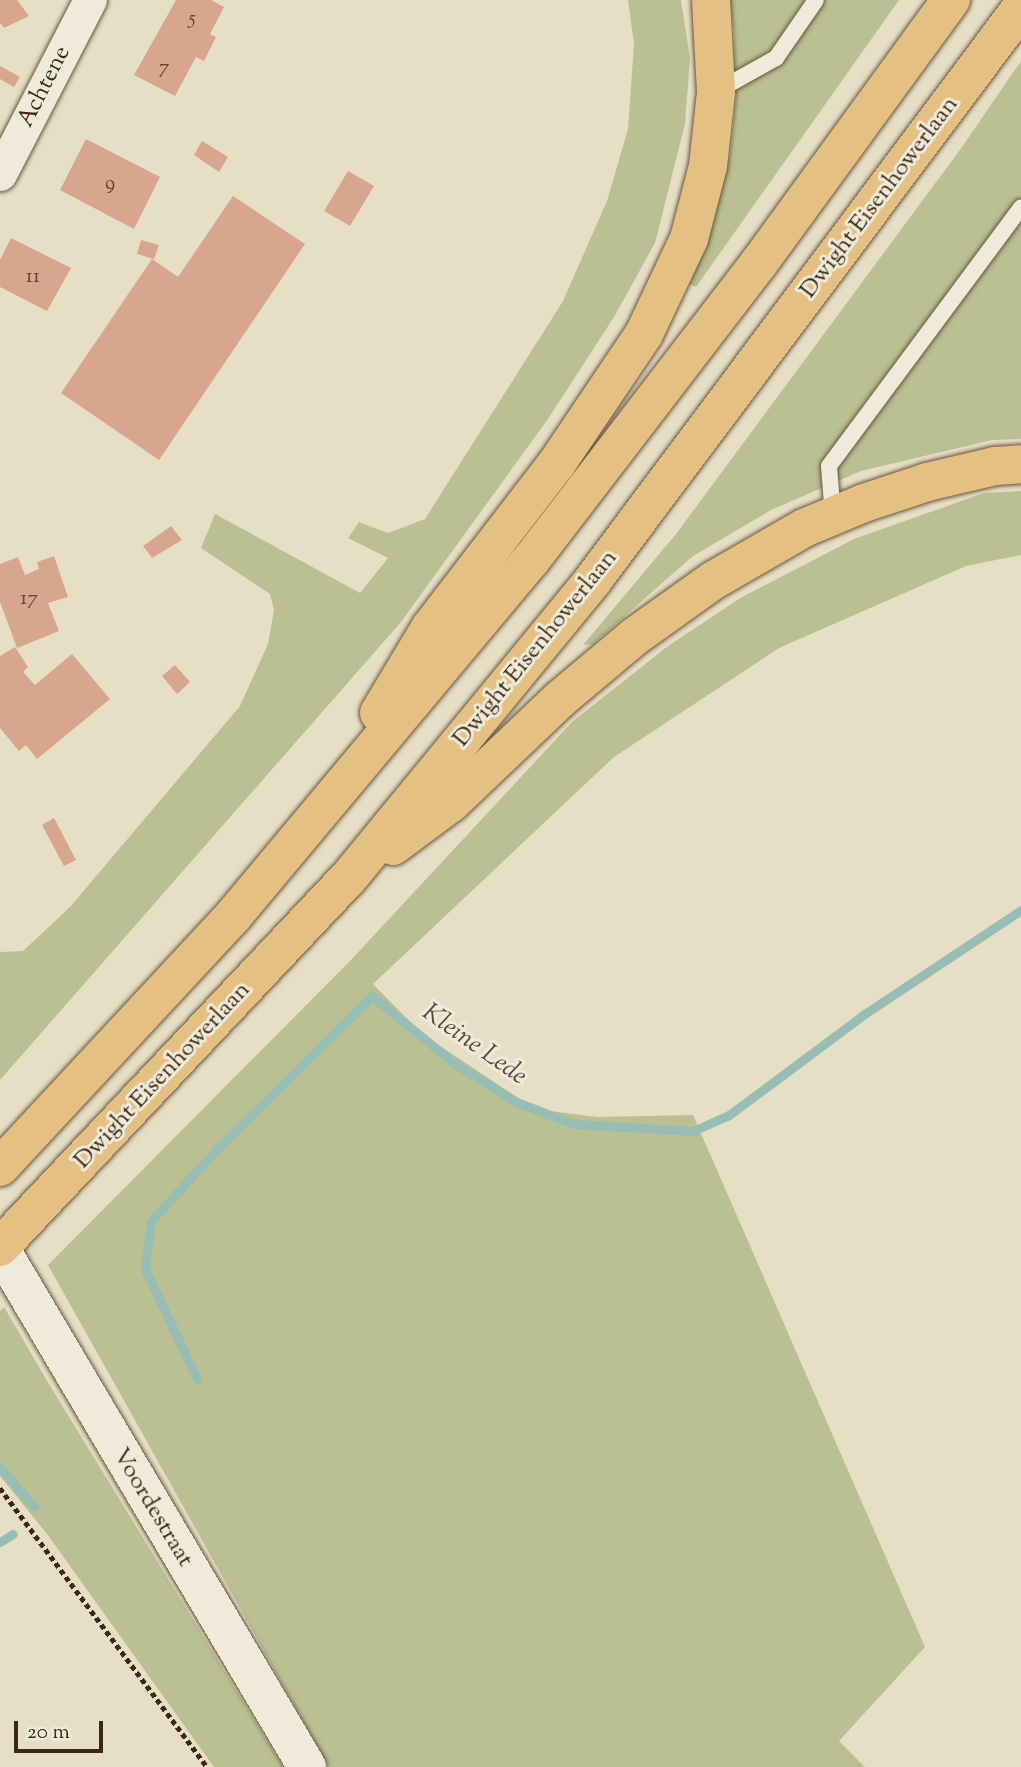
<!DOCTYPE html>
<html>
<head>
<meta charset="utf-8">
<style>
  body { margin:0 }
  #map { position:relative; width:1021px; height:1767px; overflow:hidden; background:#e7dfc5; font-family:"Sorts Mill Goudy",serif }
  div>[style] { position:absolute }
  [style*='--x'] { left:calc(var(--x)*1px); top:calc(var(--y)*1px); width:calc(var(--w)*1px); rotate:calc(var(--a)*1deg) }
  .green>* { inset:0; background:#bac091 }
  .stream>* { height:9px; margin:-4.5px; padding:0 4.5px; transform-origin:4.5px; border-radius:4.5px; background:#97bdb4 }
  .building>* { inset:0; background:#d8a58e }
  .path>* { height:4.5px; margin-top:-2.25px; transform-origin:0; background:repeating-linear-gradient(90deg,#3d2711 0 5px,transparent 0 8.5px) }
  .roads { filter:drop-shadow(0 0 2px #68553e) drop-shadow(0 0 2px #68553e) }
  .lane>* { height:16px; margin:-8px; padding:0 8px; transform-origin:8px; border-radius:8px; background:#efead9 }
  .street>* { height:33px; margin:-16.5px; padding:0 16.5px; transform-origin:16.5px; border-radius:16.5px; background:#efead9 }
  .secondary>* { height:38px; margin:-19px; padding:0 19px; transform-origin:19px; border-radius:19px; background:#efead9 }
  .highway>* { height:38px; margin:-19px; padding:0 19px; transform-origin:19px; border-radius:19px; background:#e4c082 }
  span { translate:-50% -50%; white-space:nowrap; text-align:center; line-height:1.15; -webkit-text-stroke:6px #efead9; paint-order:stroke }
  .number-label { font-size:21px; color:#644630 }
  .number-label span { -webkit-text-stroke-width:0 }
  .street-label { font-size:24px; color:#3d2711 }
  .water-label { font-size:26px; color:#544c3a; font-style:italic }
  .scale { position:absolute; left:14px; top:1721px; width:89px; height:32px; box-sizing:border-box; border:4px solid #3d2711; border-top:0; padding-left:9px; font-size:21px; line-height:24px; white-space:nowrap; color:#3d2711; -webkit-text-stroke:5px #efead9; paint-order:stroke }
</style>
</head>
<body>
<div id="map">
  <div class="green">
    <div style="clip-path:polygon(628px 0,681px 0,690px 58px,685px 124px,655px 243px,614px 317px,548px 419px,401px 622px,0 1080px,0 952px,23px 951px,70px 907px,240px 706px,268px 644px,274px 610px,270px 594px,201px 548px,215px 514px,360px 593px,388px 558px,348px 538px,359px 522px,388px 533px,425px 519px,563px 301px,607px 201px,628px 129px,634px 44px)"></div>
    <div style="clip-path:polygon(729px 0,899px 0,696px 287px,689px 284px,730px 155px,736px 100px,734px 31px)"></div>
    <div style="clip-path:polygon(1021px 61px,1021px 439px,992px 440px,861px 471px,771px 510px,693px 556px,593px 644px,583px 645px,676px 534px,962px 147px)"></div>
    <div style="clip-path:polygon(1021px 491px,1021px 555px,966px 566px,779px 648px,614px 757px,373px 984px,422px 1034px,535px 1109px,597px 1117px,693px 1115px,925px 1647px,839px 1741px,865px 1767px,329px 1767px,48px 1265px,350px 961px,572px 722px,668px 646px,742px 597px,854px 539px,984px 493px)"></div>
    <div style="clip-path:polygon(4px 1307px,49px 1384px,283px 1767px,214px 1767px,47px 1534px,0 1476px,0 1311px)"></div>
  </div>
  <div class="stream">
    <div style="--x:197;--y:1379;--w:122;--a:-115.3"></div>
    <div style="--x:145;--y:1269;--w:48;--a:-82.9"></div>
    <div style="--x:151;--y:1221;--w:96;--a:-47.5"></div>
    <div style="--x:216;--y:1150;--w:219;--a:-44.6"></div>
    <div style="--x:372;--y:996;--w:106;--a:39.3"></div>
    <div style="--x:454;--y:1063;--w:71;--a:32.3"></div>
    <div style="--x:514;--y:1101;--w:64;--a:21"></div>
    <div style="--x:574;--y:1124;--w:119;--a:3.4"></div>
    <div style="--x:693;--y:1131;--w:39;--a:-24"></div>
    <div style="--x:729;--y:1115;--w:167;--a:-36.7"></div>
    <div style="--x:863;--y:1015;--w:190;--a:-33.6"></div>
    <div style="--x:0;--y:1468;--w:52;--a:48.1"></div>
    <div style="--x:0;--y:1542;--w:15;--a:-32"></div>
  </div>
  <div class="building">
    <div style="clip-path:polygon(0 0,17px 0,29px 16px,4px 28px,0 23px)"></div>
    <div style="clip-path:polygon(176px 0,211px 0,224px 7px,210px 34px,216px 37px,204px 61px,196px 57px,175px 96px,134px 75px)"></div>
    <div style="clip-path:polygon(0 66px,20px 77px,14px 87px,0 79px)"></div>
    <div style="clip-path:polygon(86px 139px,160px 177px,134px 229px,60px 190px)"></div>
    <div style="clip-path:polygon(202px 141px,228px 157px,219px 172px,194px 155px)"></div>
    <div style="clip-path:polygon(348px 171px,374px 186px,350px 226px,324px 211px)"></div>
    <div style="clip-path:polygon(233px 196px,305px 244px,159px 460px,61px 393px,152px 259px,178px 277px)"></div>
    <div style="clip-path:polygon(11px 238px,71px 268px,47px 311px,0 287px,0 260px)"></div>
    <div style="clip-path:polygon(141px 240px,159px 245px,154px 259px,137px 254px)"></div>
    <div style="clip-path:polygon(171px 526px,182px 540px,152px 558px,143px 546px)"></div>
    <div style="clip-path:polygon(54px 556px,68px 597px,48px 603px,59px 631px,17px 648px,0 602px,0 564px,18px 557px,25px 575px,39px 569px,37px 562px)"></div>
    <div style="clip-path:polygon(15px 647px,28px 667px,23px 672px,35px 685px,72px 654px,110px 699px,37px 759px,26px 745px,19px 751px,0 728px,0 656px)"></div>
    <div style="clip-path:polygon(175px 665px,190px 682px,177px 694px,162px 676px)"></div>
    <div style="clip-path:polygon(54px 818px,76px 860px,64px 866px,42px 825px)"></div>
  </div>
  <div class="path">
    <div style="--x:0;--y:1488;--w:347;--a:53.4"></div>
  </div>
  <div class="roads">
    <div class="lane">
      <div style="--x:717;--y:91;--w:68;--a:-29.2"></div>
      <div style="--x:776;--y:58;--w:70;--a:-55.4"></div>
      <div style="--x:833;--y:516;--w:50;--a:-94.6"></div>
      <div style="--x:829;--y:466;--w:322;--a:-53.4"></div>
    </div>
    <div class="street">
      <div style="--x:0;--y:174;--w:196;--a:-62.7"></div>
    </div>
    <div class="secondary">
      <div style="--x:0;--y:1248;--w:603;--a:59.39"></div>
    </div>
    <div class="highway">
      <div style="--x:379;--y:713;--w:99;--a:-59"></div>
      <div style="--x:430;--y:628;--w:208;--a:-52.4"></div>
      <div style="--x:557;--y:463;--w:156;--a:-56"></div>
      <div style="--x:644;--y:334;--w:105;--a:-64.7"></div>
      <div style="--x:689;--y:239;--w:75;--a:-75.4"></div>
      <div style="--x:708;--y:166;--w:74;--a:-83.8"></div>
      <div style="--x:716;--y:92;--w:92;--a:-93.1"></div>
      <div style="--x:393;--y:846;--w:72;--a:-36.6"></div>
      <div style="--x:451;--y:803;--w:149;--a:-43.6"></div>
      <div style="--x:559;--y:700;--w:98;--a:-40"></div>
      <div style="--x:634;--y:637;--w:98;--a:-35.5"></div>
      <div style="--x:714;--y:580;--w:104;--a:-30"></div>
      <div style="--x:804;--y:528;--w:65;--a:-22.6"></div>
      <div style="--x:864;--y:503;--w:66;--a:-18.4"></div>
      <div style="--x:927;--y:482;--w:70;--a:-13.2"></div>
      <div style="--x:995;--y:466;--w:26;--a:-4"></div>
      <div style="--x:0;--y:1167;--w:344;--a:-47.1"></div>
      <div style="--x:234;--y:915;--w:463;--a:-50.1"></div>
      <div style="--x:531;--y:560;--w:374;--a:-52.5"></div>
      <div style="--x:759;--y:263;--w:326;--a:-53.9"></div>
      <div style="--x:0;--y:1247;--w:511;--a:-46.66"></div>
      <div style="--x:351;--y:875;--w:382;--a:-50.6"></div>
      <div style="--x:593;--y:580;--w:714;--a:-53.19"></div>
    </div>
  </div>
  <div class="number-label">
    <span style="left:192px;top:19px">5</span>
    <span style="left:164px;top:68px">7</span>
    <span style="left:110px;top:184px">9</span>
    <span style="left:33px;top:277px">11</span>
    <span style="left:29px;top:599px">17</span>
  </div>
  <div class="street-label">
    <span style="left:45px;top:87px;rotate:-63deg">Achtene</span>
    <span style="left:880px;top:198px;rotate:-53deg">Dwight Eisenhowerlaan</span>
    <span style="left:536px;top:649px;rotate:-51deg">Dwight Eisenhowerlaan</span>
    <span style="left:163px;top:1076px;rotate:-47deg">Dwight Eisenhowerlaan</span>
    <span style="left:152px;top:1508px;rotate:59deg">Voordestraat</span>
  </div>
  <div class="water-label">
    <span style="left:474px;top:1045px;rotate:35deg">Kleine Lede</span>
  </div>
  <div class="scale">20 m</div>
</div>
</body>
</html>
